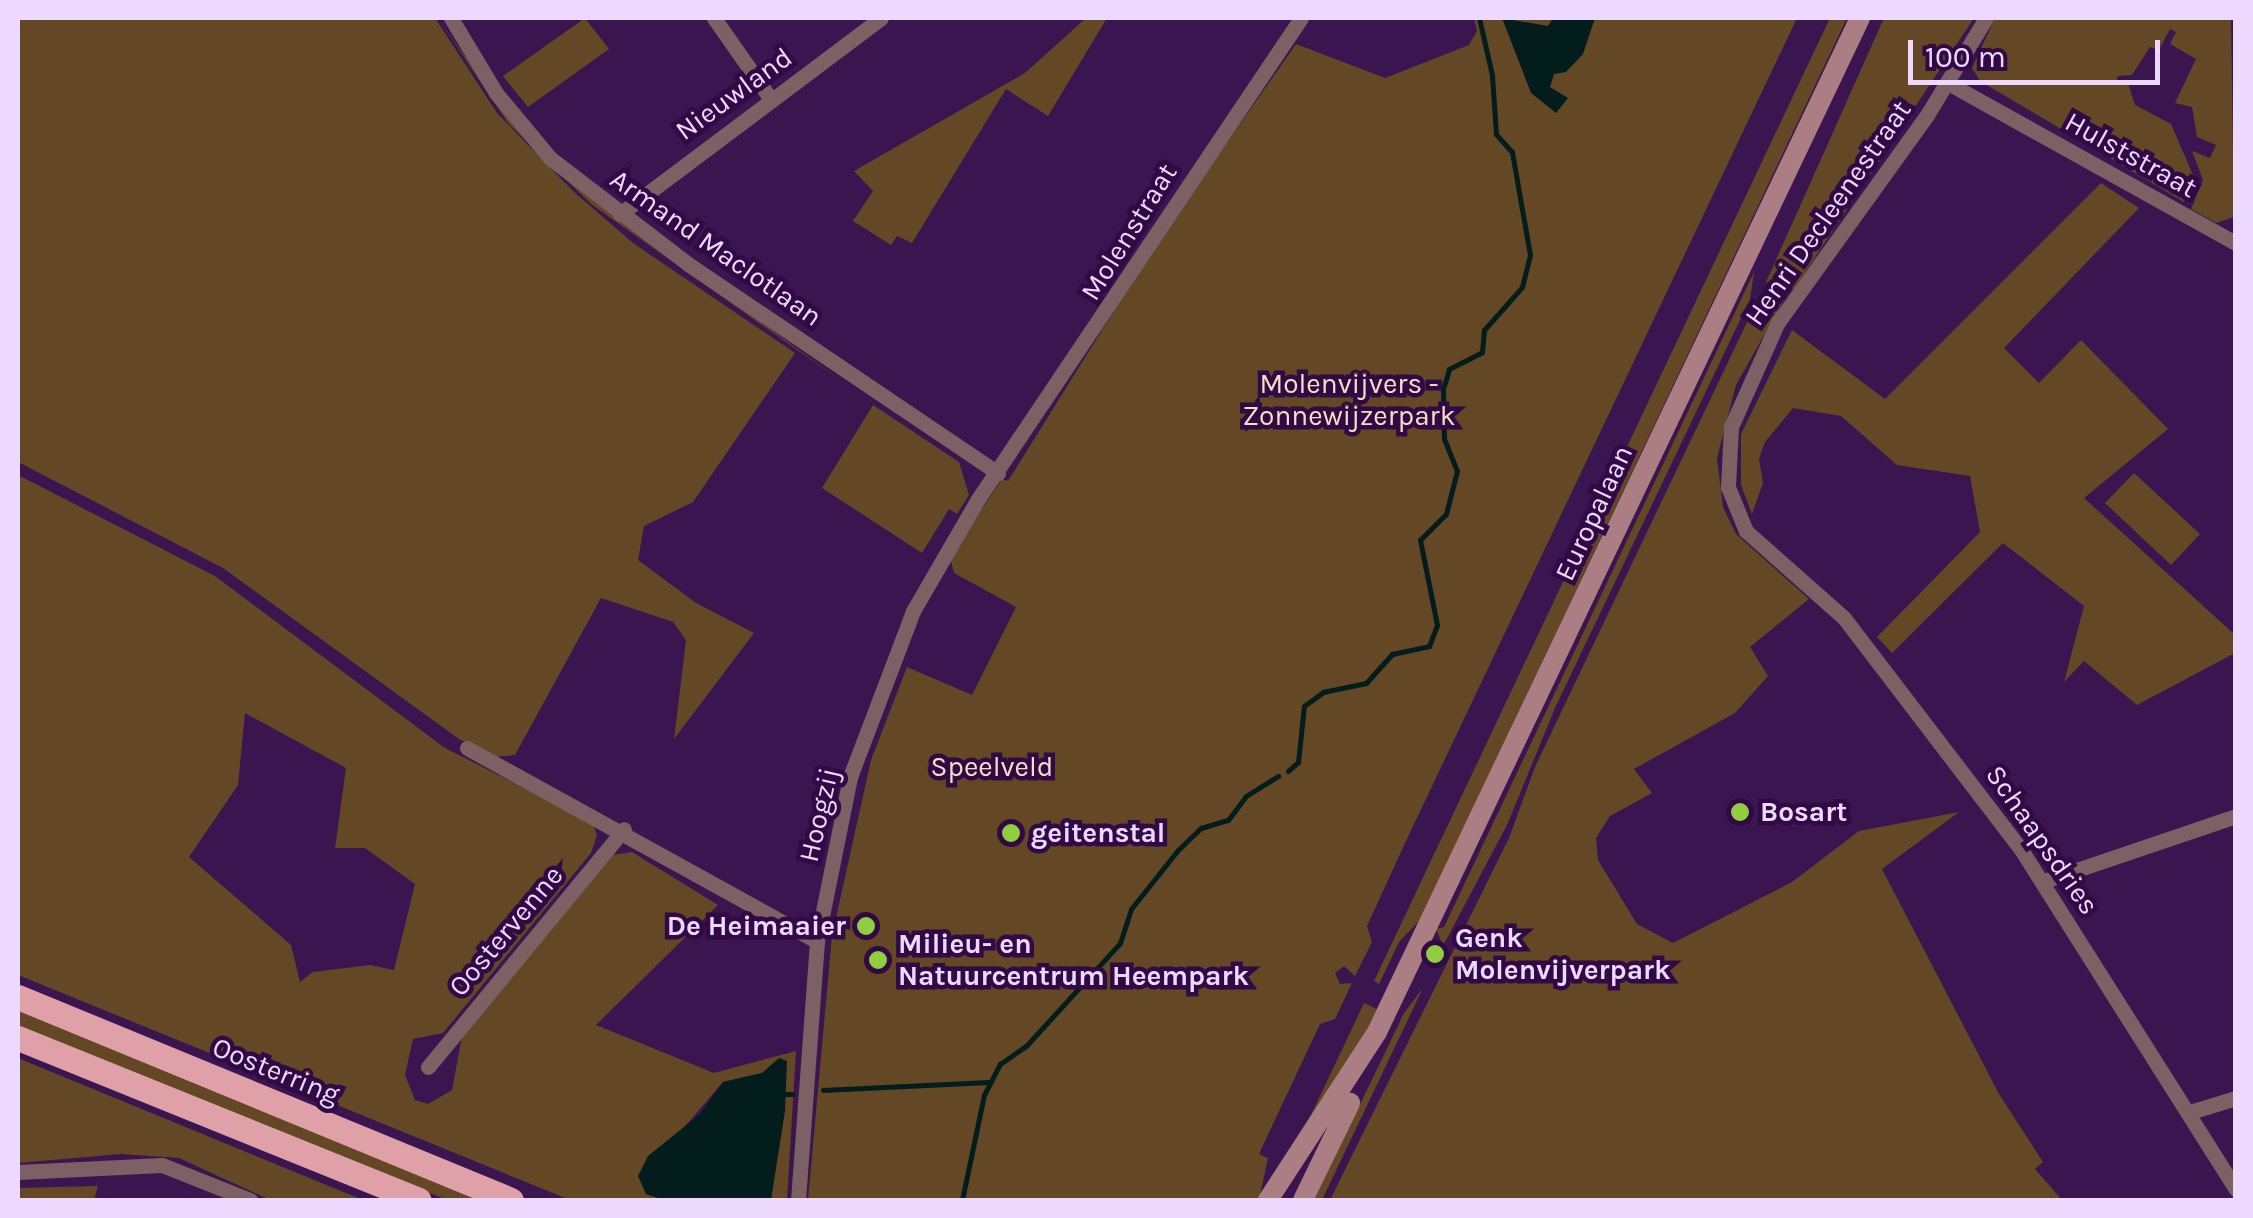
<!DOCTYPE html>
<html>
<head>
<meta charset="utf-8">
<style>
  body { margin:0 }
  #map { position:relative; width:2253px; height:1218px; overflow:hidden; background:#3a1550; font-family:Karla,sans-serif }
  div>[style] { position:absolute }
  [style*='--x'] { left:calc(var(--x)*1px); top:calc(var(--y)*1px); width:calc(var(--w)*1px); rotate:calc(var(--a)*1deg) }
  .green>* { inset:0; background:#644724 }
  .water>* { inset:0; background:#021d1c }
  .stream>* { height:5px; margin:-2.5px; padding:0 2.5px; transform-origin:2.5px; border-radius:2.5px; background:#021d1c }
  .minor>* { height:15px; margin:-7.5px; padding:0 7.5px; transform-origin:7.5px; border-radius:7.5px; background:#7d6064 }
  .secondary>* { height:20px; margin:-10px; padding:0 10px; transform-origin:10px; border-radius:10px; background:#ab7e84 }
  .trunk>* { height:25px; margin:-12.5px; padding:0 12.5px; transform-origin:12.5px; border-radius:12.5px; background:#e0a0a8 }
  .dots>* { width:28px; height:28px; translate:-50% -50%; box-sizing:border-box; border:5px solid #300945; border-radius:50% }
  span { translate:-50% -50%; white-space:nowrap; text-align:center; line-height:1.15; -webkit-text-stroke:9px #300945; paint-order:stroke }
  .street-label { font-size:28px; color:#edd9fd }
  .park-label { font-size:28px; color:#f6dec2 }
  .poi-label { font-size:28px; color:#edd9fd; font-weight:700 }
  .left { translate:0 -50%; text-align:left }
  .right { translate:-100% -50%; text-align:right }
  .frame { position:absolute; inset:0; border:20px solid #edd9fd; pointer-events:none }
  .scale { position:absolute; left:1908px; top:40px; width:252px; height:45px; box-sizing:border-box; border:5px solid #edd9fd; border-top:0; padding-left:12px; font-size:30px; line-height:35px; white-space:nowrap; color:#edd9fd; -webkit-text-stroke:8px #300945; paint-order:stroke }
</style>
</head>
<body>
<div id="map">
  <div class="green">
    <div style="clip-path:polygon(18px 18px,435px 18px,497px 113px,574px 192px,633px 243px,795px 353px,693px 502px,644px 526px,638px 560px,696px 603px,754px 633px,674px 739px,686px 640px,673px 622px,601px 598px,515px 755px,496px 757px,459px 739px,223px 568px,18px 462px)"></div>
    <div style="clip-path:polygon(438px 18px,506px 115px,587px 195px,844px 383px,591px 204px,508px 123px)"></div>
    <div style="clip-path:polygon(585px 18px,609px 49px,528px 107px,503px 76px)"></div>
    <div style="clip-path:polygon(1086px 18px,1107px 18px,1048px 116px,1006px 89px,912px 243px,897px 236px,891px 245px,853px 221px,873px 191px,854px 171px,1025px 73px)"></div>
    <div style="clip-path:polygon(1474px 18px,1797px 18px,1406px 841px,1367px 926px,1372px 942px,1355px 976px,1344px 966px,1335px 973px,1340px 984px,1352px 983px,1335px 1019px,1320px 1024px,1259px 1154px,1268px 1158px,1259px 1200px,808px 1200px,832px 936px,871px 760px,907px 667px,972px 695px,1016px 607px,954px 573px,951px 561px,969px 528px,1002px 479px,1008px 481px,1152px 250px,1296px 44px,1385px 78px,1469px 45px,1477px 31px)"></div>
    <div style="clip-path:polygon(1830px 18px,1847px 18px,1420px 920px,1399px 942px,1379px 984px,1374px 981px)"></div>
    <div style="clip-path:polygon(1884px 18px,1974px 18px,1794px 289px,1766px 282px)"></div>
    <div style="clip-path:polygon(1995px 18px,2231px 18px,2234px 217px,2216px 223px,2191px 209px,2203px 180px,2192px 151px,2210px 158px,2216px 145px,2197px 137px,2192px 107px,2175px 103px,2196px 59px,2170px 44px,2176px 32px,2170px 29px,2159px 50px,2150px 47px,2132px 75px,2118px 76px,2116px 82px,2128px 83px,2135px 105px,2171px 124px,2193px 175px,2184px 202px,1980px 81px,1972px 68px)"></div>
    <div style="clip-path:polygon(2101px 183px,2139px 208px,2004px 348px,2039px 383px,2081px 340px,2168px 429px,2084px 498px,2233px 633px,2233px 654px,2137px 705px,2084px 661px,2064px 682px,2084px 606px,2003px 543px,1892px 653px,1877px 637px,1980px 532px,1970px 476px,1897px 465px,1841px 416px,1793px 408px,1765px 442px,1759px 459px,1763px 483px,1752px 514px,1741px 485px,1741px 434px,1792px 330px,1885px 399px)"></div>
    <div style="clip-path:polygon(1754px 272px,1750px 299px,1555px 708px,1507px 825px,1443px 946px,1436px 929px,1444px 927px)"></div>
    <div style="clip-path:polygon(1774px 293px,1785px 298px,1736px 385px,1717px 458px,1723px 507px,1736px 534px,1809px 599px,1750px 647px,1768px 676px,1735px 713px,1634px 769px,1652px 793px,1610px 816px,1596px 838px,1598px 860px,1637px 924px,1673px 943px,1792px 882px,1859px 831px,1959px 812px,1882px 869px,1999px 1094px,2043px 1162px,2035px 1169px,2062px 1200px,1330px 1200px,1509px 838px,1535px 767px,1760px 295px)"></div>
    <div style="clip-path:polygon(873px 405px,959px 462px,969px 495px,957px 514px,949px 509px,922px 553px,822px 488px)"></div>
    <div style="clip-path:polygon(2134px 473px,2200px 534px,2171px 565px,2105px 503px)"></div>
    <div style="clip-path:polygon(evenodd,18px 475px,215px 576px,445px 748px,592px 822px,597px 835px,591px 853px,443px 1033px,413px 1039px,405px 1075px,415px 1100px,428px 1104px,452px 1090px,462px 1036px,613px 855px,632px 852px,718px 905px,596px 1025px,714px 1073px,796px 1051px,787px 1200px,771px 1200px,784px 1094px,762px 1073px,723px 1082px,681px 1131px,646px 1194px,664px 1200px,570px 1200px,18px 975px,18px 475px,245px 713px,346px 768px,335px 848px,365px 848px,415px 884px,394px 970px,370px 965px,313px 972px,300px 982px,291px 945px,189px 857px,238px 785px,245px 713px)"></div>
    <div style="clip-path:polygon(1423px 988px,1322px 1200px,1314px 1200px,1404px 1013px)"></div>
    <div style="clip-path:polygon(1364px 1003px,1377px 1009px,1340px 1086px,1284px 1172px)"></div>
    <div style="clip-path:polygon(18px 1010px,484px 1200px,447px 1200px,18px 1026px)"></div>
    <div style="clip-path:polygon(18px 1058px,25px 1061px,363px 1200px,270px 1200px,179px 1158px,121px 1154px,18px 1163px)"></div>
    <div style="clip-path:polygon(98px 1186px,94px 1200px,18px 1200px,18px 1188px)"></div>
  </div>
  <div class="water">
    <div style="clip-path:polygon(1502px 18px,1548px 26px,1553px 18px,1595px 18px,1583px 54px,1566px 72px,1554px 74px,1550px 87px,1568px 98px,1556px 113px,1531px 93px)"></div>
    <div style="clip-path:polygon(779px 1058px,787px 1061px,785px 1111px,771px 1200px,664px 1200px,646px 1194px,638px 1176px,648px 1156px,700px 1114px,723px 1082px,762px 1073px)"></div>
  </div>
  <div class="stream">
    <div style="--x:1288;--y:771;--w:13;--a:-42"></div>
    <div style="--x:1298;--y:762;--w:56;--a:-83.9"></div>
    <div style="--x:1304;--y:706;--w:24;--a:-36"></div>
    <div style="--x:1323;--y:692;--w:44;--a:-11.8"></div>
    <div style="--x:1366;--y:683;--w:39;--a:-48"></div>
    <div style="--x:1392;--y:654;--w:38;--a:-12"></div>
    <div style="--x:1429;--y:646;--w:22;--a:-69"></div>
    <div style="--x:1437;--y:625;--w:87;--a:-101.3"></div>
    <div style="--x:1420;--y:540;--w:37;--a:-45"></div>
    <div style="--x:1446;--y:514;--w:44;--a:-75.7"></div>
    <div style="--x:1457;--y:471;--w:35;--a:-112"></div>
    <div style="--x:1444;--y:438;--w:49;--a:-91.2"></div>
    <div style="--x:1443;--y:389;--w:21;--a:-73"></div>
    <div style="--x:1449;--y:369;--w:37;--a:-27"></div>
    <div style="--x:1482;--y:352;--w:22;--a:-85"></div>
    <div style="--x:1484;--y:330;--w:57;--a:-48.5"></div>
    <div style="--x:1522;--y:287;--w:33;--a:-76"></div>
    <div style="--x:1530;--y:255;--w:105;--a:-99.9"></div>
    <div style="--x:1512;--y:152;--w:24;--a:-132"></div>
    <div style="--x:1496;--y:134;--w:59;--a:-93.9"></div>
    <div style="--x:1492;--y:75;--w:58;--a:-102.8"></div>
    <div style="--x:823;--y:1090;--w:166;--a:-2.8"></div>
    <div style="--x:784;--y:1094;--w:8;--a:0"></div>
    <div style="--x:962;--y:1200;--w:107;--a:-78.2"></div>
    <div style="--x:984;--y:1095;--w:35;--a:-63"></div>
    <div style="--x:1000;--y:1064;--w:32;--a:-35"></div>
    <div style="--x:1026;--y:1046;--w:139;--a:-47.6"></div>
    <div style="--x:1120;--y:943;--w:36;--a:-72"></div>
    <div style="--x:1131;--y:909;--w:75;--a:-51.5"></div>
    <div style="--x:1178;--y:850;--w:32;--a:-44"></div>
    <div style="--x:1201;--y:828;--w:28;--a:-17"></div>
    <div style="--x:1228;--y:820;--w:30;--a:-53"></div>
    <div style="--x:1246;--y:796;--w:38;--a:-32"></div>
  </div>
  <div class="minor">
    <div style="--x:451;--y:18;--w:87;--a:59"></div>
    <div style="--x:496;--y:93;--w:85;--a:50.3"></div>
    <div style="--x:550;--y:158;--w:174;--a:37.5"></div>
    <div style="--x:688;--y:264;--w:374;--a:34"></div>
    <div style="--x:714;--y:18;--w:98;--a:55"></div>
    <div style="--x:1986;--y:18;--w:114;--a:121.3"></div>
    <div style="--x:1927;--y:115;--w:257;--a:125.7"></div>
    <div style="--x:1777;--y:324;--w:113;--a:114.1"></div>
    <div style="--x:1731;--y:427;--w:60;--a:92.9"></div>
    <div style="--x:1728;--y:487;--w:48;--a:67.8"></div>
    <div style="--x:1746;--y:531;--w:131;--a:41.6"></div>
    <div style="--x:1844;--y:618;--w:293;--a:52.6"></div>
    <div style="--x:2022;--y:851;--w:400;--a:57.7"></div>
    <div style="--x:1948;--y:83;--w:329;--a:29.1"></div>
    <div style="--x:620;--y:214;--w:326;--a:-36.9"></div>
    <div style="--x:467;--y:748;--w:400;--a:28.9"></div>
    <div style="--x:2044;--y:881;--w:203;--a:-18.7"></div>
    <div style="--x:428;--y:1067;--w:308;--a:-50.5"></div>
    <div style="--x:2190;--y:1112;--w:48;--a:-16.9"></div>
    <div style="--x:18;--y:1172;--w:144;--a:-2.8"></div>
    <div style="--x:162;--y:1165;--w:95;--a:21.7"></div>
    <div style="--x:798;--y:1200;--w:260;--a:-85.8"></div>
    <div style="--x:817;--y:941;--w:167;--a:-78.6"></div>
    <div style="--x:850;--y:777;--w:178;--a:-69.2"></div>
    <div style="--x:913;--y:611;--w:129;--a:-59.9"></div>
    <div style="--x:978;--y:499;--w:579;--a:-56.12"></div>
  </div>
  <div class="secondary">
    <div style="--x:1268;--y:1200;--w:200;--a:-57"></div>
    <div style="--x:1377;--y:1032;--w:1123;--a:-64.53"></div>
    <div style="--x:1303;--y:1200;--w:108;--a:-64.1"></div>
  </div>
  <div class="trunk">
    <div style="--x:18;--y:997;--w:533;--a:22.38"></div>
    <div style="--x:18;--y:1038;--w:432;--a:22"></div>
  </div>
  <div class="dots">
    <div style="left:1740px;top:812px;background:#90cd41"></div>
    <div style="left:1011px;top:833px;background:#90cd41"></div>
    <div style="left:866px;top:926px;background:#90cd41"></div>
    <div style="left:1435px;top:954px;background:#90cd41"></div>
    <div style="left:878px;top:960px;background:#90cd41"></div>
  </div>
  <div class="street-label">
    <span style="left:734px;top:94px;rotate:-36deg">Nieuwland</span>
    <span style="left:2131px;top:155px;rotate:29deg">Hulststraat</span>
    <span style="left:1828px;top:213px;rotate:-55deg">Henri Decleenestraat</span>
    <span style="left:1129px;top:232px;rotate:-58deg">Molenstraat</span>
    <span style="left:716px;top:248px;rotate:35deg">Armand Maclotlaan</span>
    <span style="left:1594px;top:513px;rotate:-65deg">Europalaan</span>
    <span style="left:819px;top:815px;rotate:-77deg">Hoogzij</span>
    <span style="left:2042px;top:840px;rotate:55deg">Schaapsdries</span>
    <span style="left:506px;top:931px;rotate:-50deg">Oostervenne</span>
    <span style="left:276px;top:1071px;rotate:22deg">Oosterring</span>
  </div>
  <div class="park-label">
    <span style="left:1349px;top:400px">Molenvijvers -<br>Zonnewijzerpark</span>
    <span style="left:992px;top:767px">Speelveld</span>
  </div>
  <div class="poi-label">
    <span class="left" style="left:1760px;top:812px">Bosart</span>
    <span class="left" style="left:1031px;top:833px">geitenstal</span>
    <span class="right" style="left:846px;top:926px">De Heimaaier</span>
    <span class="left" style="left:1455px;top:954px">Genk<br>Molenvijverpark</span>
    <span class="left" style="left:898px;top:960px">Milieu- en<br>Natuurcentrum Heempark</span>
  </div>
  <div class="frame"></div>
  <div class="scale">100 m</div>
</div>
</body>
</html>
